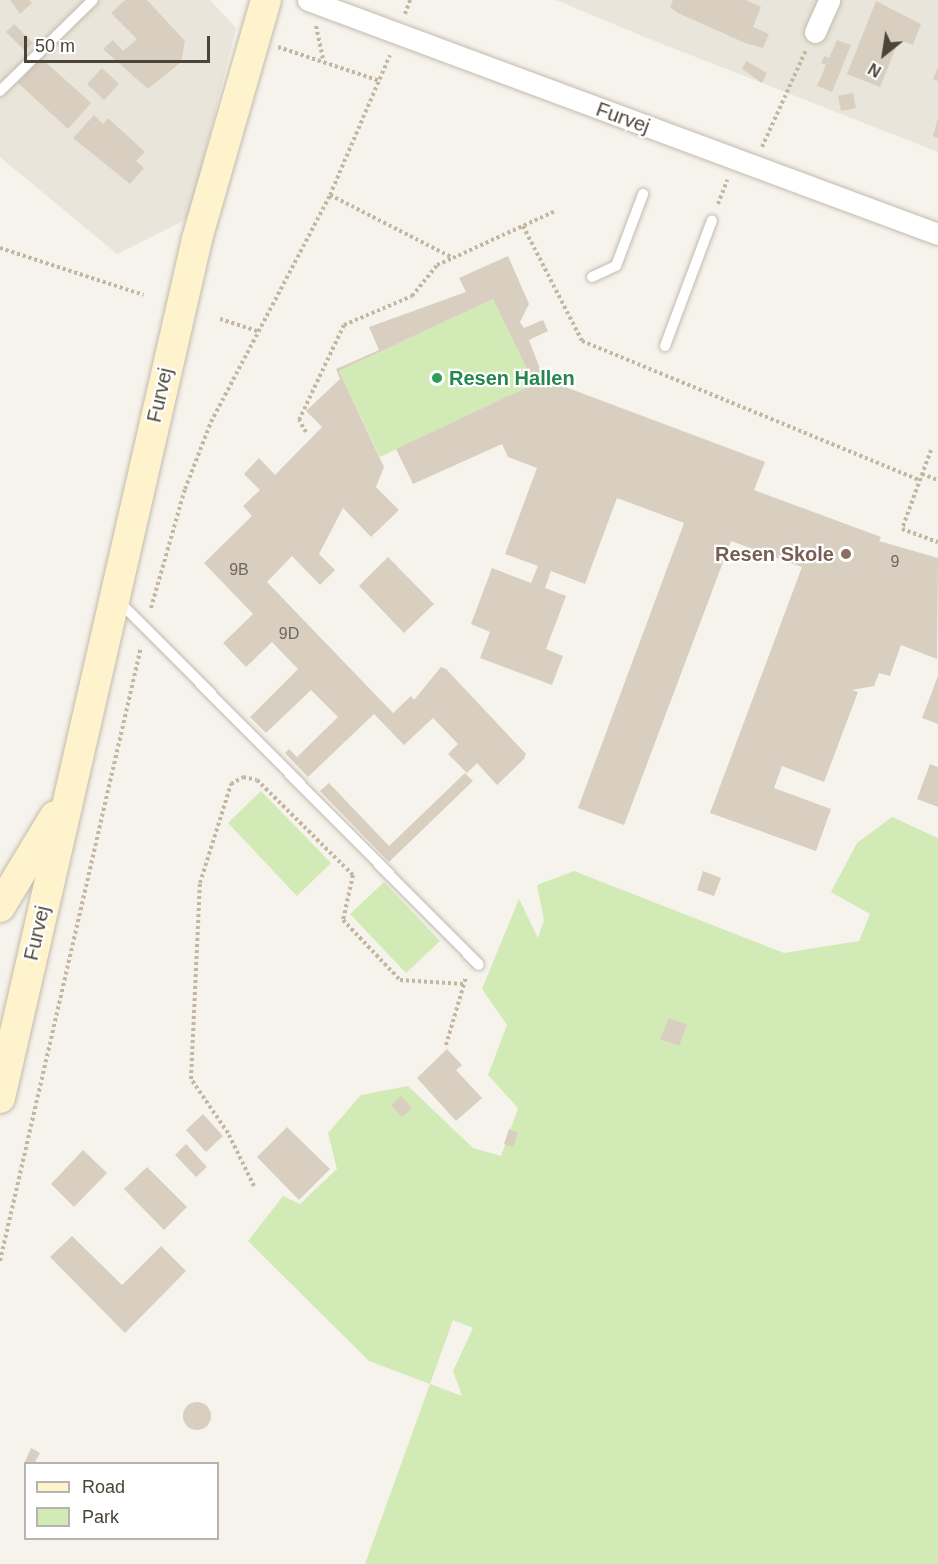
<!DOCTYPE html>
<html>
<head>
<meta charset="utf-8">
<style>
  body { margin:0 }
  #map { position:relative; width:938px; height:1564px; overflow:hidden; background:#f6f3ec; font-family:Helvetica,sans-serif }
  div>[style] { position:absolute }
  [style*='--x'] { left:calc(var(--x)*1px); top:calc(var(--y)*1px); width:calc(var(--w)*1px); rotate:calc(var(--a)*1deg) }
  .residential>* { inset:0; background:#eae5da }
  .green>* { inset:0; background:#d2eab5 }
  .building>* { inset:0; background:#d8cfc1 }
  .round { border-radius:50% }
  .path>* { height:4px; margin-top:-2px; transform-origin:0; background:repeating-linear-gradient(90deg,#c4b79f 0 3px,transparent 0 6px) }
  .roads { filter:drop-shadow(0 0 2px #c2bbae) drop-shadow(0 0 2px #c2bbae) }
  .lane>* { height:10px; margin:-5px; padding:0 5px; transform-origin:5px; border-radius:5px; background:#fff }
  .street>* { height:21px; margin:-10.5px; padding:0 10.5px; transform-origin:10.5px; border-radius:10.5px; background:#fff }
  .secondary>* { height:30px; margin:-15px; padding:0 15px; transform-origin:15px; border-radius:15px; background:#fff3cd }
  .dots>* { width:16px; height:16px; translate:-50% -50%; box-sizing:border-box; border:3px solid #fff; border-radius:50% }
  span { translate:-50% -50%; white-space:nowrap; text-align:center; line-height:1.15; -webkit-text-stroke:4.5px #fff; paint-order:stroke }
  .number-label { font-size:16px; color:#6e675b }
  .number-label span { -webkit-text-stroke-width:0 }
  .street-label { font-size:20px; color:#4b4439 }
  .leisure-label { font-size:20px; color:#27864d; font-weight:700 }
  .left { translate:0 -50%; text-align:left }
  .education-label { font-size:20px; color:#785e54; font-weight:700 }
  .right { translate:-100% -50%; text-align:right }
  .legend { position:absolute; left:24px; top:1462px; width:195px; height:78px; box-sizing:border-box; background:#fff; border:2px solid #b7b4b0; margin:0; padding:8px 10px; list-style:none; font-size:18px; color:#4b4439 }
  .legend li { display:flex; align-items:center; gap:12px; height:30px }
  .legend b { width:30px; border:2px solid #b7b4b0 }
  .north { position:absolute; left:854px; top:24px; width:60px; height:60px; -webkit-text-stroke:4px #fff; paint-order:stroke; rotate:210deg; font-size:16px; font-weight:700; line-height:24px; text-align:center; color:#4b4439 }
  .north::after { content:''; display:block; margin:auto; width:21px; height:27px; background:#4b4439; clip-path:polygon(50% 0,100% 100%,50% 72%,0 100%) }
  .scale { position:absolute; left:24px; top:36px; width:186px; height:27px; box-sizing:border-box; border:3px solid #4b4439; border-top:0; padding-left:8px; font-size:18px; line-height:21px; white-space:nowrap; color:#4b4439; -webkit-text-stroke:4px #fff; paint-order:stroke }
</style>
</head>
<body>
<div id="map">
  <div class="residential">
    <div style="clip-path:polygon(0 0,210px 0,236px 28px,189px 218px,117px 254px,0 157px)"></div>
    <div style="clip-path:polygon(556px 0,938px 0,938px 152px,647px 38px)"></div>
  </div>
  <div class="green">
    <div style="clip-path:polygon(493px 299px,534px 384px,380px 457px,339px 371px)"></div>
    <div style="clip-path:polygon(261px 791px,331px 863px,297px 896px,228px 823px)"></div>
    <div style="clip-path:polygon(evenodd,892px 817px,938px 838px,938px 1564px,365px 1564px,430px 1384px,369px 1361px,248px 1241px,283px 1196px,300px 1204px,337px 1169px,328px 1133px,361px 1095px,408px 1086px,473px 1148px,501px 1156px,518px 1108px,488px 1075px,507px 1025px,482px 989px,519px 899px,538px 938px,544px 920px,537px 885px,574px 871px,784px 953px,859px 941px,870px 914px,831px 892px,857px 843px,892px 817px,453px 1320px,473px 1328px,453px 1371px,462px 1396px,430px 1384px,453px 1320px)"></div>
    <div style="clip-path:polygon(384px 882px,440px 941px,406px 973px,350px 914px)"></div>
  </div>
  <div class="building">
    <div style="clip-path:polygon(10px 0,29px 0,32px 3px,20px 14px)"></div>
    <div style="clip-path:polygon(125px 0,147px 0,185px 41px,181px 62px,148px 89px,103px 49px,113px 40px,123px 51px,137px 39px,111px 13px)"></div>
    <div style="clip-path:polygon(673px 0,746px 0,761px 7px,753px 27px,769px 34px,763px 48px,745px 43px,678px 13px,670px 7px)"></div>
    <div style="clip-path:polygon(876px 1px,921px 24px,913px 45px,899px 40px,880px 87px,847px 74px)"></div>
    <div style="clip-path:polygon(14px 24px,33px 43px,25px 51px,6px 32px)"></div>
    <div style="clip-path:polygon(837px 40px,851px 45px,832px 92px,817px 86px,826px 65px,821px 63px,824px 56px,829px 58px)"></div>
    <div style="clip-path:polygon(41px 58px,91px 103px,68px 129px,18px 83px)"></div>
    <div style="clip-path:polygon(746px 61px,767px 73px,762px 83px,742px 69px)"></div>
    <div style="clip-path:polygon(938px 67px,938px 81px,933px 79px)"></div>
    <div style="clip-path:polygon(102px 68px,119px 84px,104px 100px,87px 84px)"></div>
    <div style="clip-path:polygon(853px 93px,856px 108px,841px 111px,838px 96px)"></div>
    <div style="clip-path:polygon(94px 115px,103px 124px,108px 118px,145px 152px,136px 161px,144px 168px,130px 184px,73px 138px)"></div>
    <div style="clip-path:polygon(938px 118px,938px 138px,933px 136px)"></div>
    <div style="clip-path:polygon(508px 256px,529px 304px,520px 322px,524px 328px,543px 320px,548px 331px,529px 340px,544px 379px,765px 462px,754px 490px,881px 537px,879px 541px,938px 558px,937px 659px,901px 645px,890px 676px,879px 673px,874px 686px,852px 690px,858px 692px,824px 782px,782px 766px,774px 788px,831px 809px,816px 851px,710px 813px,802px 567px,731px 541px,624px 825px,578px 808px,684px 523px,617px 498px,585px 584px,551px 571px,545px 588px,566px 596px,546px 649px,563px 656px,552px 685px,480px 658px,490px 632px,471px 624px,492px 568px,531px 583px,538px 566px,505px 554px,537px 468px,508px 457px,502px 444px,413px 484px,396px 449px,534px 384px,493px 299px,339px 371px,384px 467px,376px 487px,399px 510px,371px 537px,343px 508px,319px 554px,335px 570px,320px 585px,292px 556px,267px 582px,393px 713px,411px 696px,414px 700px,441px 667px,446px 669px,526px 754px,524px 759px,497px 785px,477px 763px,467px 773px,448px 754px,458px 744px,433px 718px,404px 745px,374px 714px,308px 777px,285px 753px,289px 749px,297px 757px,338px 717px,311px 690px,266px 733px,250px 717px,298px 669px,272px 642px,246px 667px,223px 643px,253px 614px,204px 563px,252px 516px,243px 506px,260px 490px,244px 474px,259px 458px,275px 475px,322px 427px,306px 411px,340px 379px,336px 369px,379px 350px,369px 327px,466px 292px,459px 278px)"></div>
    <div style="clip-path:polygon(388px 557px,434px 604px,404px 633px,359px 586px)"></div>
    <div style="clip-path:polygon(938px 676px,938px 724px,922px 718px)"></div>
    <div style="clip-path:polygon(930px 764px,938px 767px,938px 807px,917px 799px)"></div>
    <div style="clip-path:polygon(465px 773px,473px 781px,389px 862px,320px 791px,329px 783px,389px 846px)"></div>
    <div style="clip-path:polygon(703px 871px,721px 878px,714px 896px,697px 890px)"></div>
    <div style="clip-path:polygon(669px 1018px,687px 1025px,679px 1046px,660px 1039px)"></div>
    <div style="clip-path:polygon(447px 1049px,462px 1065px,456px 1070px,482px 1098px,456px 1121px,417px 1078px)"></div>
    <div style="clip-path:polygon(401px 1096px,412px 1108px,402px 1117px,391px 1105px)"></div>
    <div style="clip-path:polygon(203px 1114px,223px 1136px,206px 1152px,186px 1130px)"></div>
    <div style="clip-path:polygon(287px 1127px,330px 1169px,299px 1200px,257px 1157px)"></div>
    <div style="clip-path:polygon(509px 1129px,518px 1133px,513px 1147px,504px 1144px)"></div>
    <div style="clip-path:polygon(186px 1144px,207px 1167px,196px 1177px,175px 1155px)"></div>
    <div style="clip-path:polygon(83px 1150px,107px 1173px,74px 1207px,51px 1184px)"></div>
    <div style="clip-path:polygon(147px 1167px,187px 1207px,164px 1230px,124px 1189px)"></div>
    <div style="clip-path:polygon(72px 1236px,122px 1285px,161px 1246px,186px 1271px,125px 1333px,50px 1257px)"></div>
    <div class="round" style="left:183px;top:1402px;width:28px;height:28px"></div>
    <div style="clip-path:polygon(31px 1448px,40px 1453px,34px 1464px,24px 1464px)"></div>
  </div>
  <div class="path">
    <div style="--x:405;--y:14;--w:15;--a:-70"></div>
    <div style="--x:316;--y:26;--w:35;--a:78"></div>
    <div style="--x:278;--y:47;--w:108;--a:18.4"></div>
    <div style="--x:762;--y:147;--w:107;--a:-65.6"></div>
    <div style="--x:330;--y:195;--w:138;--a:27.1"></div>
    <div style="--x:453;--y:258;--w:112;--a:-24.7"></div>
    <div style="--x:718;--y:204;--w:26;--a:-69"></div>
    <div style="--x:523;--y:226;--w:129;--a:62.8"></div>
    <div style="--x:582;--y:341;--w:365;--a:22.4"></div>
    <div style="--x:0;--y:248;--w:151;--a:18.1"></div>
    <div style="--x:220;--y:319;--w:39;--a:18"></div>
    <div style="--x:306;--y:432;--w:14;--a:-120"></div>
    <div style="--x:299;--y:420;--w:105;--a:-64.7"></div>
    <div style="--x:344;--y:325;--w:74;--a:-23.1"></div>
    <div style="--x:412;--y:296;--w:40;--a:-51"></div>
    <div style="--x:437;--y:265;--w:17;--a:-24"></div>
    <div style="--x:931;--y:450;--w:84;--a:110.2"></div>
    <div style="--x:902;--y:529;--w:38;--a:20"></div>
    <div style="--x:922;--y:474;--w:17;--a:21"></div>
    <div style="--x:151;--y:608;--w:124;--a:-74.1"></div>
    <div style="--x:185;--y:489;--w:72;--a:-68.8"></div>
    <div style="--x:211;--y:422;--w:256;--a:-62.3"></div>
    <div style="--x:330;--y:195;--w:152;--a:-66.8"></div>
    <div style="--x:446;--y:1045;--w:71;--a:-73.6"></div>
    <div style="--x:254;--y:1186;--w:59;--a:-116.1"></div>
    <div style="--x:228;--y:1133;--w:65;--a:-124.4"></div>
    <div style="--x:191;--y:1079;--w:196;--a:-87.4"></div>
    <div style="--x:200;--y:883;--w:104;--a:-72.6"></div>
    <div style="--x:231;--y:784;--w:14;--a:-30"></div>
    <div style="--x:243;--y:777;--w:14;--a:12"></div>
    <div style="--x:257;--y:780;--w:135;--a:44.7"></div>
    <div style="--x:353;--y:875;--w:46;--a:102.5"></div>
    <div style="--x:343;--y:920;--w:83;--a:46.5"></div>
    <div style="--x:400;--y:980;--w:64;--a:3.6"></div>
    <div style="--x:0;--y:1261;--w:630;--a:-77.07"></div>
  </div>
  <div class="roads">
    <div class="lane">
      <div style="--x:0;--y:91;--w:130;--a:-44.4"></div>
      <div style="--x:592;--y:277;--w:26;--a:-25"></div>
      <div style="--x:616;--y:266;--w:77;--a:-69.4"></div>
      <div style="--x:665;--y:346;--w:134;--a:-69.5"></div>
      <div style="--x:118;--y:600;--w:513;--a:45.32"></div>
    </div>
    <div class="street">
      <div style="--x:308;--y:0;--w:672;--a:20.38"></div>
      <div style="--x:815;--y:32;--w:35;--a:-66"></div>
    </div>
    <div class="secondary">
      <div style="--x:0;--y:907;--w:106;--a:-58.9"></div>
      <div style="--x:0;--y:1098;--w:881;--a:-77.08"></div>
      <div style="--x:197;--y:239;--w:249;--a:-73.9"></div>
    </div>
  </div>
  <div class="dots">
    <div style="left:437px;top:378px;background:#2e9e5b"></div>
    <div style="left:846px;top:554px;background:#8d6e63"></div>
  </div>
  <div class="number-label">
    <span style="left:895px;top:562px">9</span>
    <span style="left:239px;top:570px">9B</span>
    <span style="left:289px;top:634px">9D</span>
  </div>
  <div class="street-label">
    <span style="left:623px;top:118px;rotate:20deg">Furvej</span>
    <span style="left:160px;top:395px;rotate:-77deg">Furvej</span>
    <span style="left:37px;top:933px;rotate:-77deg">Furvej</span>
  </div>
  <div class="leisure-label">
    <span class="left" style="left:449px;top:378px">Resen Hallen</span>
  </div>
  <div class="education-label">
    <span class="right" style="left:834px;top:554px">Resen Skole</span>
  </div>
  <ul class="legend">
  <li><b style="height:8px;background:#fff3cd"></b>Road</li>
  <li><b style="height:16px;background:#d2eab5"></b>Park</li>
  </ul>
  <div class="north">N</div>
  <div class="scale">50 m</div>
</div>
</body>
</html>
